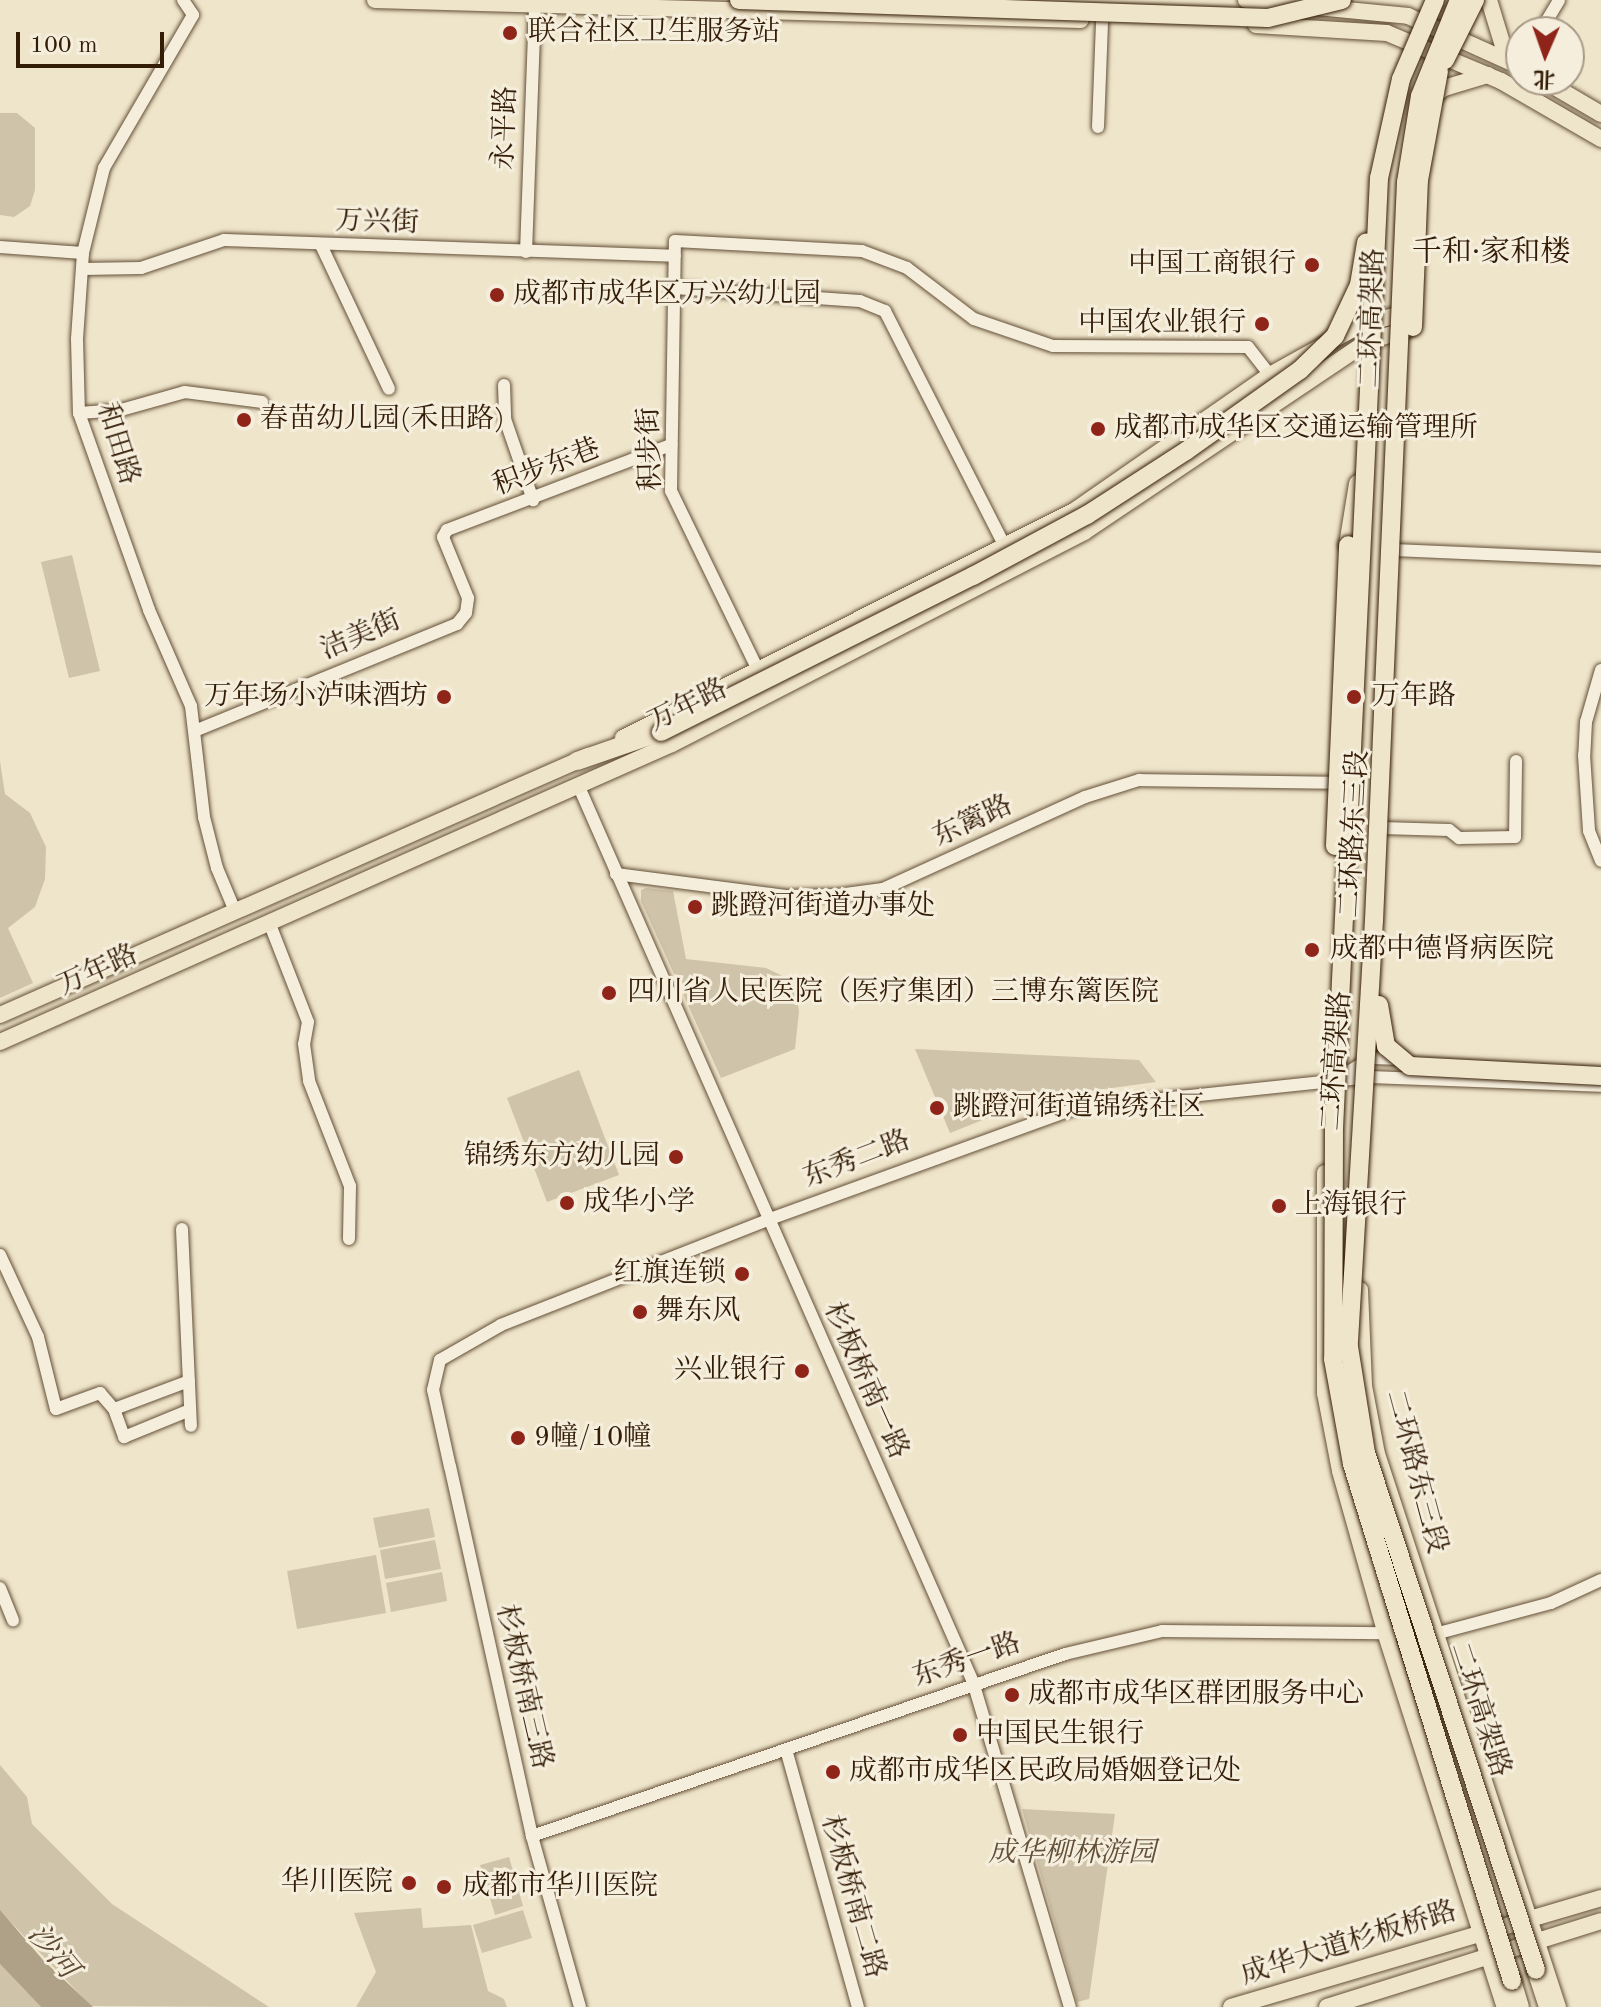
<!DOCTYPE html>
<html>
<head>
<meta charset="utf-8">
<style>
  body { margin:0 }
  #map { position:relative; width:1601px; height:2007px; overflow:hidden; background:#efe5ca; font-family:"Old Standard TT","Noto Serif SC",serif }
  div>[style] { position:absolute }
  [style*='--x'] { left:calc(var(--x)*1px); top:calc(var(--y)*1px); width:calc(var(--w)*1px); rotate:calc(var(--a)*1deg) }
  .green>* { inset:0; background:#cfc3a9 }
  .water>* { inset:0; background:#afa187 }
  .roads { filter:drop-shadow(0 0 2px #634f37) drop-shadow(0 0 2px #634f37) }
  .minor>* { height:12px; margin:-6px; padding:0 6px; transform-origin:6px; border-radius:6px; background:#f5eedd }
  .major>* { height:16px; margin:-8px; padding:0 8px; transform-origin:8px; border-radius:8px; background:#efe5ca }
  .highway>* { height:18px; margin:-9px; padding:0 9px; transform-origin:9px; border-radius:9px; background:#efe5ca }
  .bridges { filter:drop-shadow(0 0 2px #341d06) drop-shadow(0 0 2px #341d06) }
  .highway-bridge>* { height:18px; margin:-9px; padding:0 9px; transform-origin:9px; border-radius:9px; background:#efe5ca }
  .dots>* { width:22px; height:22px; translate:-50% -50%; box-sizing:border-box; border:4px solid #f5eedd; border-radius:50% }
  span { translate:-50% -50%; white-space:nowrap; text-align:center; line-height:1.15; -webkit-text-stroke:6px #f5eedd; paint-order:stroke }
  .poi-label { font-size:28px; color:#341d06 }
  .left { translate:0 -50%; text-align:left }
  .right { translate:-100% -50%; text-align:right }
  .street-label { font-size:28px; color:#341d06 }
  .park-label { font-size:28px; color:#624f37; font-style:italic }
  .neighbourhood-label { font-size:30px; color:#341d06 }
  .water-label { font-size:30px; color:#5f4b33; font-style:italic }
  .north { position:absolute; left:1505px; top:16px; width:80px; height:80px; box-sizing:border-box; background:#f5eedd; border:2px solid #a89a87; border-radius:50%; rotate:182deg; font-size:22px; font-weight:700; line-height:32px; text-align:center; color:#341d06 }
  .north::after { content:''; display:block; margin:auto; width:28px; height:36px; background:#8f2418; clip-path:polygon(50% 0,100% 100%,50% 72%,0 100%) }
  .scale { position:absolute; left:16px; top:32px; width:148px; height:36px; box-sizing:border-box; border:4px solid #341d06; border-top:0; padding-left:10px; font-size:24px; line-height:28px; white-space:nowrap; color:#341d06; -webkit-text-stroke:6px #f5eedd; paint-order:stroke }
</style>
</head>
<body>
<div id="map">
  <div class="green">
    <div style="clip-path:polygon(0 113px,17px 113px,35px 128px,35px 190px,30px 206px,14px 217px,0 215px)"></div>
    <div style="clip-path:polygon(72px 555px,100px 671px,69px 678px,41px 562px)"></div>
    <div style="clip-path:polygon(0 761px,5px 794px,30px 813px,46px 847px,45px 879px,35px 907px,8px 928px,33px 983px,0 998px)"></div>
    <div style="clip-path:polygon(646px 888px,673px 891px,686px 959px,766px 968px,793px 981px,799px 1011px,795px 1049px,721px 1078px,641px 901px,641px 890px)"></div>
    <div style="clip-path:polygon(915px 1049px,1139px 1060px,1156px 1082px,1038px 1098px,950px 1133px)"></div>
    <div style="clip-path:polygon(579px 1070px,619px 1175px,547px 1202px,507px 1098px)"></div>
    <div style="clip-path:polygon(429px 1508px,435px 1537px,379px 1548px,373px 1518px)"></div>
    <div style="clip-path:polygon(435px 1540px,441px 1569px,385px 1579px,380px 1550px)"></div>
    <div style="clip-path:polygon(376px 1555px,386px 1613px,297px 1629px,287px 1571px)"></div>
    <div style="clip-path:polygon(442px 1572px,447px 1601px,391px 1612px,386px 1583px)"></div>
    <div style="clip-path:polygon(0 1765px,27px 1797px,32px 1824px,112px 1904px,269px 2007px,91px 2006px,0 1911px)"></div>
    <div style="clip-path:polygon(1022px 1809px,1115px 1814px,1089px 1999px,1077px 2002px)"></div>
    <div style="clip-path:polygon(509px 1857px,523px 1906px,495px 1915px,480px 1865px)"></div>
    <div style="clip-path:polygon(421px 1908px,423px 1928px,471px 1925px,488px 1991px,504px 1999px,507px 2007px,356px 2007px,376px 1972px,354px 1913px)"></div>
    <div style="clip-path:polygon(523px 1910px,532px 1938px,482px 1953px,473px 1925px)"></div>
    <div style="clip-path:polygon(0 1964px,41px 2007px,0 2007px)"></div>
  </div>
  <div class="water">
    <div style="clip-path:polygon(0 1910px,43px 1960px,93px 2007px,41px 2007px,0 1964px)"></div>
  </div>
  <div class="roads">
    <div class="minor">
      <div style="--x:183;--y:0;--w:18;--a:56"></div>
      <div style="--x:193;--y:15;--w:177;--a:120.2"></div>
      <div style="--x:104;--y:168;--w:88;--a:103.9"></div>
      <div style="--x:83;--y:253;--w:86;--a:94"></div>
      <div style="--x:77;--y:339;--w:74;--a:88.5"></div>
      <div style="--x:79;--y:413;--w:209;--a:70.4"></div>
      <div style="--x:149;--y:610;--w:105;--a:66.4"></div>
      <div style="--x:191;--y:706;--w:112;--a:83.3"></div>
      <div style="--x:204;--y:817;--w:53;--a:75.7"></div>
      <div style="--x:217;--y:868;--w:47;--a:67.3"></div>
      <div style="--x:1540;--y:32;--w:37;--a:-59"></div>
      <div style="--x:1098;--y:127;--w:106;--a:-87.8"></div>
      <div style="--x:321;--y:245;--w:159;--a:64.7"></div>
      <div style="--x:0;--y:247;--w:83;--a:4.1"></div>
      <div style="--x:526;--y:252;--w:245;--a:-87.9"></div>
      <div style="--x:82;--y:269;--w:59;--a:-1"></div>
      <div style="--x:141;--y:268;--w:88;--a:-18.6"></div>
      <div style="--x:224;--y:240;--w:451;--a:2"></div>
      <div style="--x:675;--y:288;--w:185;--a:4"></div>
      <div style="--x:860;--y:301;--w:27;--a:22"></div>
      <div style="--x:885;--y:311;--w:265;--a:63"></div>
      <div style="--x:504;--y:385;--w:34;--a:88"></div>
      <div style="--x:505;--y:419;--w:86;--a:70.9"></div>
      <div style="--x:79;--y:413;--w:42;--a:-4.1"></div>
      <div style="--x:121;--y:410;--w:66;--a:-15.7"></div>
      <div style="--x:185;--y:392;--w:78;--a:7.4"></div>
      <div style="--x:1394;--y:550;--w:207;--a:2.5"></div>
      <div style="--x:758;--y:670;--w:199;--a:-115.9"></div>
      <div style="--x:671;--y:491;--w:250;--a:-89.1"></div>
      <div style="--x:675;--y:241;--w:187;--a:3.1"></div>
      <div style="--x:862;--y:251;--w:48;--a:20.7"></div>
      <div style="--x:907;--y:268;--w:84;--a:37.3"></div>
      <div style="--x:974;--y:319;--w:83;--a:18.9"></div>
      <div style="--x:1053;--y:346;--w:195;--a:0.3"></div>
      <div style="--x:1248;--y:347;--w:36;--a:52"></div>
      <div style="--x:1601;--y:670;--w:54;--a:106.1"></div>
      <div style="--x:1586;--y:722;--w:33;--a:93"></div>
      <div style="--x:1584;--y:755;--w:76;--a:86.2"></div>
      <div style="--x:1589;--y:831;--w:32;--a:68"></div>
      <div style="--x:197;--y:730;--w:281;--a:-22.2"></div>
      <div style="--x:457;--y:624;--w:14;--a:-51"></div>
      <div style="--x:466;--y:613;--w:15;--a:-82"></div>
      <div style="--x:468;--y:598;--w:66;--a:-112.3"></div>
      <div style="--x:443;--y:537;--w:8;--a:-60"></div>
      <div style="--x:447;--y:530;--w:240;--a:-20.8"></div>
      <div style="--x:579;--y:787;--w:978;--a:66.24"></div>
      <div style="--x:973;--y:1682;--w:339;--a:73.4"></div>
      <div style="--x:1382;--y:828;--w:67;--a:1.7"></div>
      <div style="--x:1449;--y:830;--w:13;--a:39"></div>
      <div style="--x:1459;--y:838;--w:56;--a:-1"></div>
      <div style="--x:1515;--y:837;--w:76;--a:-89.2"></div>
      <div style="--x:616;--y:874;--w:171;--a:7.4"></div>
      <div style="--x:786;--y:896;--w:52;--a:-1.1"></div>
      <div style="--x:838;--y:895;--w:45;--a:-7.6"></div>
      <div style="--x:883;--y:889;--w:222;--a:-24.5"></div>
      <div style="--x:1085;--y:797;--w:57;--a:-17.5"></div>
      <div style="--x:1139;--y:780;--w:205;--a:0.8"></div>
      <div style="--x:269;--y:922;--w:107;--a:68.7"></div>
      <div style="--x:308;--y:1022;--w:22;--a:100"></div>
      <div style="--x:304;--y:1044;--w:37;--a:82"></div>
      <div style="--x:309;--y:1081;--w:113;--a:68.7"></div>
      <div style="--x:350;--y:1186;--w:53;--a:91.1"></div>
      <div style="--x:1335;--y:1080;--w:42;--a:-31.4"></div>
      <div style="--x:1371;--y:1058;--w:31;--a:2"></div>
      <div style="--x:182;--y:1229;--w:197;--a:87.4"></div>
      <div style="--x:0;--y:1255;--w:90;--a:65.1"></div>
      <div style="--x:38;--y:1337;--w:74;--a:76"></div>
      <div style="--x:56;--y:1409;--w:47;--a:-20"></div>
      <div style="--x:100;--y:1393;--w:21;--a:49"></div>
      <div style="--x:189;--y:1381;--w:80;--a:159.5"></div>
      <div style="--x:114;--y:1409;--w:30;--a:70"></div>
      <div style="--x:124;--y:1437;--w:71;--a:-22.2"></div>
      <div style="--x:0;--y:1588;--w:35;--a:68"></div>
      <div style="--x:787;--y:1753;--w:264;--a:74.4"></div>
      <div style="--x:532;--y:1836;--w:563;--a:-18.85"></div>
      <div style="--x:1065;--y:1654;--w:100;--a:-13.3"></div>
      <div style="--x:1162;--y:1631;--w:273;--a:0.6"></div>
      <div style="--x:1435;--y:1634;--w:120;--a:-15"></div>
      <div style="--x:1551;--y:1603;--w:55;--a:-24.7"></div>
      <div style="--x:580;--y:2007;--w:178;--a:-105.7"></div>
      <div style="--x:532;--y:1836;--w:378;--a:-102.5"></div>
      <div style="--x:450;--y:1467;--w:79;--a:-102.4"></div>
      <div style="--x:433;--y:1390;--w:31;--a:-77"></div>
      <div style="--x:440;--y:1360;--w:70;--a:-29.8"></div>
      <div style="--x:501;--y:1325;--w:286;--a:-21.5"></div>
      <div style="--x:767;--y:1220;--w:329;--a:-19.9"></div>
      <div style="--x:1076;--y:1108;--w:296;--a:-6"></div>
      <div style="--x:1370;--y:1077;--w:231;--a:2.2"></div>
    </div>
    <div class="major">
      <div style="--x:375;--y:0;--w:706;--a:1.62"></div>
      <div style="--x:1246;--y:0;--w:163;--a:5.6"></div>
      <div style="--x:1408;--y:16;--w:124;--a:24.3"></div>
      <div style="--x:1489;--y:0;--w:62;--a:73"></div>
      <div style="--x:1256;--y:25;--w:131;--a:3.5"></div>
      <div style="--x:1387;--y:33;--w:124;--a:22.8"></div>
      <div style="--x:1501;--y:81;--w:116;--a:30.1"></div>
      <div style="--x:1543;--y:80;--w:67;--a:30.4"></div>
      <div style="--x:1429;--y:99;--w:19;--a:-36"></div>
      <div style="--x:1444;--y:88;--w:46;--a:-16.5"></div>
      <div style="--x:623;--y:738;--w:505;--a:-26.72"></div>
      <div style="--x:1074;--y:511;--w:239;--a:-34.8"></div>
      <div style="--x:1270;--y:375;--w:105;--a:-29"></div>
      <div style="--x:1362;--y:324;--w:45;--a:-14"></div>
      <div style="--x:0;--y:1015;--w:643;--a:-23.77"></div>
      <div style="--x:0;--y:1042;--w:735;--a:-23.92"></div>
      <div style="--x:672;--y:744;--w:463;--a:-27.2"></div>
      <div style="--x:1084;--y:532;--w:342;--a:-33.9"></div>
      <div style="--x:1368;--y:341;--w:40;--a:-16"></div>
      <div style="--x:1325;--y:1173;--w:220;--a:90"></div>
      <div style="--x:1325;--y:1393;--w:79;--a:79.1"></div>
      <div style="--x:1340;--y:1471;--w:170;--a:74.3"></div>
      <div style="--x:1386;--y:1635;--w:391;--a:72.3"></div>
      <div style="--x:1360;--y:1290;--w:96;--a:87.6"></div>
      <div style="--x:1364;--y:1386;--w:69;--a:79.2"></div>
      <div style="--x:1377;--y:1454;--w:582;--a:71.88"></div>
      <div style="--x:1231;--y:2007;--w:386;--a:-16.4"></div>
      <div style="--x:1327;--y:2007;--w:287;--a:-17.4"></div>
    </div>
    <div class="highway">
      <div style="--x:1348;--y:545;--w:62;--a:-80.7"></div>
      <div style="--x:577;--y:761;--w:89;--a:-19"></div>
      <div style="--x:1536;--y:1970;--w:39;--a:72"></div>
      <div style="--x:1512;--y:1981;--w:27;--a:73"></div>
    </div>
  </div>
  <div class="bridges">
    <div class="highway-bridge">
      <div style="--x:739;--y:0;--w:529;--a:1.95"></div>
      <div style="--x:1268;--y:18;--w:76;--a:-13.7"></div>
      <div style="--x:1435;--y:0;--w:86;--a:113.3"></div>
      <div style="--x:1401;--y:79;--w:101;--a:102.5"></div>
      <div style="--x:1379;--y:178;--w:952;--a:92.71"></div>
      <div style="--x:1334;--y:1129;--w:230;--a:90.2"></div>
      <div style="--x:1333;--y:1359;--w:107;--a:79.7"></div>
      <div style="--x:1352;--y:1464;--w:541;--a:72.8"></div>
      <div style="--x:1459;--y:0;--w:104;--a:112.1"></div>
      <div style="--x:1420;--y:96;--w:87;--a:99.2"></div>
      <div style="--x:1406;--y:182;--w:739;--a:92.48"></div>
      <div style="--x:1374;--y:920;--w:428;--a:93.4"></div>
      <div style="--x:1349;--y:1347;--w:107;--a:80.9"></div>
      <div style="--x:1366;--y:1453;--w:544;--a:71.8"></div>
      <div style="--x:1445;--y:60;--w:67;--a:-63.4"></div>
      <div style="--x:1413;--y:327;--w:147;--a:-87.7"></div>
      <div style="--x:1419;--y:180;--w:111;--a:-79.6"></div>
      <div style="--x:661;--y:732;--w:349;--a:-26.6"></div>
      <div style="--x:973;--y:576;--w:129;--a:-28.2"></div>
      <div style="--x:1087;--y:515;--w:118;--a:-32.9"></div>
      <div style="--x:1186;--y:451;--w:140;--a:-35.4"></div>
      <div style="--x:1300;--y:370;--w:49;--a:-44.2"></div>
      <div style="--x:1335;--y:336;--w:56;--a:-64.8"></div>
      <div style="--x:1359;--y:285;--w:43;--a:-80.5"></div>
      <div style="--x:1335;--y:846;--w:301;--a:-87.5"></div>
      <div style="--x:1379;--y:1005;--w:42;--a:80.3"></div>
      <div style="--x:1386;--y:1046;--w:31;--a:40"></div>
      <div style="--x:1410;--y:1066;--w:191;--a:3"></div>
    </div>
  </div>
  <div class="dots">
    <div style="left:510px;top:33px;background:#8f2418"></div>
    <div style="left:1312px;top:265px;background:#8f2418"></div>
    <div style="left:497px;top:295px;background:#8f2418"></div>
    <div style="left:1262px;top:324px;background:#8f2418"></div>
    <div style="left:244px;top:420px;background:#8f2418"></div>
    <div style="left:1098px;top:429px;background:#8f2418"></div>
    <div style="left:444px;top:697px;background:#8f2418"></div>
    <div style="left:1354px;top:697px;background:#8f2418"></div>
    <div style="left:695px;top:907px;background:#8f2418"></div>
    <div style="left:1312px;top:950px;background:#8f2418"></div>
    <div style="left:609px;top:993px;background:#8f2418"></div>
    <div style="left:937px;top:1108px;background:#8f2418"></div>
    <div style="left:676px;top:1157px;background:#8f2418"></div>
    <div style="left:567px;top:1203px;background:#8f2418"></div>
    <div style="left:1279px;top:1206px;background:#8f2418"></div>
    <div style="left:742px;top:1274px;background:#8f2418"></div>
    <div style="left:640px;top:1312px;background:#8f2418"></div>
    <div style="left:802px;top:1371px;background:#8f2418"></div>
    <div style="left:518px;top:1438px;background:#8f2418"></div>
    <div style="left:1012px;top:1695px;background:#8f2418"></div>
    <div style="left:960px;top:1735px;background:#8f2418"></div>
    <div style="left:833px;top:1772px;background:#8f2418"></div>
    <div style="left:409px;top:1883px;background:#8f2418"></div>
    <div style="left:444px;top:1887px;background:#8f2418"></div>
  </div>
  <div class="poi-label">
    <span class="left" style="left:528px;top:33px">联合社区卫生服务站</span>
    <span class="right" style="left:1296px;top:265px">中国工商银行</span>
    <span class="left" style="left:513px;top:295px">成都市成华区万兴幼儿园</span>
    <span class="right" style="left:1246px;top:324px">中国农业银行</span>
    <span class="left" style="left:260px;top:420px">春苗幼儿园(禾田路)</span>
    <span class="left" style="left:1114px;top:429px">成都市成华区交通运输管理所</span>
    <span class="right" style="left:428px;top:697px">万年场小泸味酒坊</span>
    <span class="left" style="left:1372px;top:697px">万年路</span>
    <span class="left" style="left:711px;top:907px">跳蹬河街道办事处</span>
    <span class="left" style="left:1330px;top:950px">成都中德肾病医院</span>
    <span class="left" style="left:627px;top:993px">四川省人民医院（医疗集团）三博东篱医院</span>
    <span class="left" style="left:953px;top:1108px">跳蹬河街道锦绣社区</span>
    <span class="right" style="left:660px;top:1157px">锦绣东方幼儿园</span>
    <span class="left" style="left:583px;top:1203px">成华小学</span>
    <span class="left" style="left:1295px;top:1206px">上海银行</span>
    <span class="right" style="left:726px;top:1274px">红旗连锁</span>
    <span class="left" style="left:656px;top:1312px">舞东风</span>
    <span class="right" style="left:786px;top:1371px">兴业银行</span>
    <span class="left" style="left:534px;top:1438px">9幢/10幢</span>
    <span class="left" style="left:1028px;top:1695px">成都市成华区群团服务中心</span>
    <span class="left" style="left:976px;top:1735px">中国民生银行</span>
    <span class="left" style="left:849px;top:1772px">成都市成华区民政局婚姻登记处</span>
    <span class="right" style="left:393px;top:1883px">华川医院</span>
    <span class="left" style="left:462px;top:1887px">成都市华川医院</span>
  </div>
  <div class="street-label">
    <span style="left:506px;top:128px;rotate:-88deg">永平路</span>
    <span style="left:377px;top:223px;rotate:2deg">万兴街</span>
    <span style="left:1373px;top:318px;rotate:-88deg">二环高架路</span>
    <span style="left:117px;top:444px;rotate:73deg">和田路</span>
    <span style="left:651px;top:449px;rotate:-92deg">积步街</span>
    <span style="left:547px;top:468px;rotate:-21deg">积步东巷</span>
    <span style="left:361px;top:636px;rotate:-23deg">洁美街</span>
    <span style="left:688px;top:706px;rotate:-26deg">万年路</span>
    <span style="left:973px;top:822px;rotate:-25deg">东篱路</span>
    <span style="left:1355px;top:834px;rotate:-87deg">二环路东三段</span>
    <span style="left:98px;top:971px;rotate:-24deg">万年路</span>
    <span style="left:1337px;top:1061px;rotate:-86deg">二环高架路</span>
    <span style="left:857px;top:1160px;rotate:-21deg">东秀二路</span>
    <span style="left:865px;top:1381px;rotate:66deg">杉板桥南一路</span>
    <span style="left:1415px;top:1472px;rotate:75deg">二环路东三段</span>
    <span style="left:967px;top:1661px;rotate:-19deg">东秀一路</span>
    <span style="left:523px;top:1687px;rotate:77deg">杉板桥南三路</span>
    <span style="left:1479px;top:1710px;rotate:72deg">二环高架路</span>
    <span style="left:852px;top:1897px;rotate:74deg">杉板桥南二路</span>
    <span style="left:1349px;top:1944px;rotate:-17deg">成华大道杉板桥路</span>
  </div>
  <div class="park-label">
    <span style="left:1072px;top:1854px">成华柳林游园</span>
  </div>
  <div class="neighbourhood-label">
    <span style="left:1491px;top:253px">千和·家和楼</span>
  </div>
  <div class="water-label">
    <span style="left:52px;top:1952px;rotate:50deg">沙河</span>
  </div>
  <div class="north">北</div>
  <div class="scale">100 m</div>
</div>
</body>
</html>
